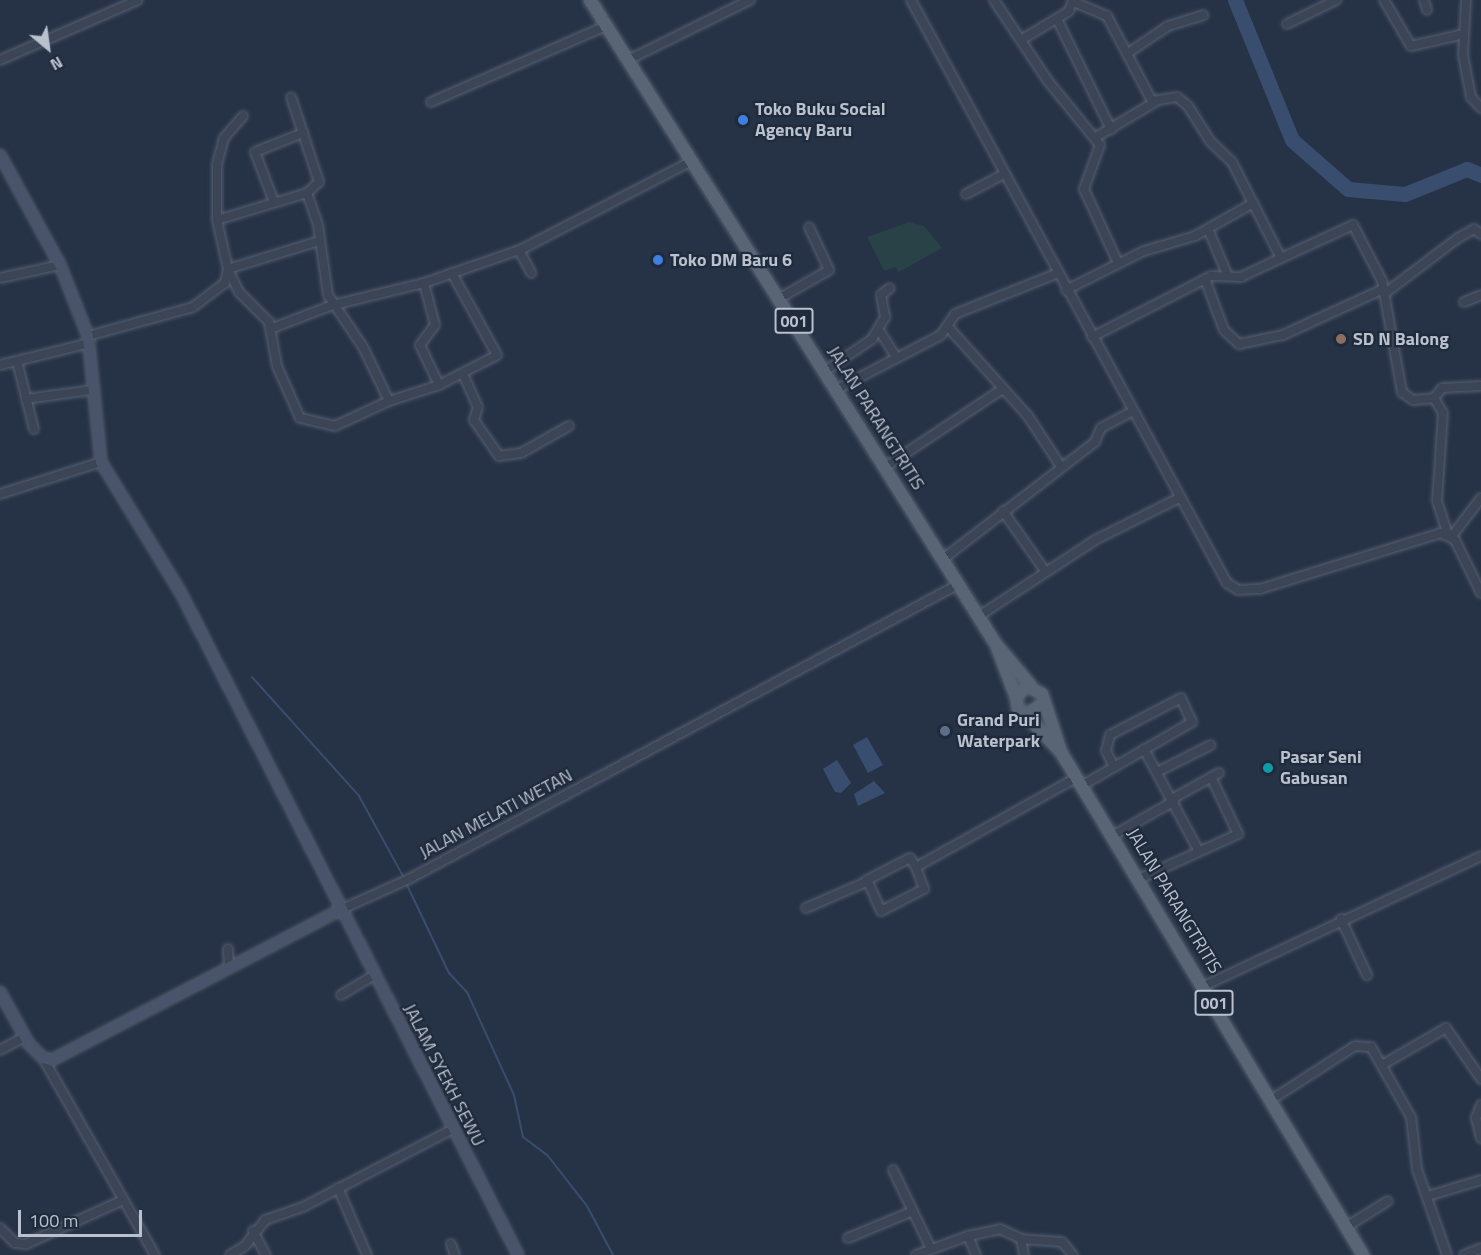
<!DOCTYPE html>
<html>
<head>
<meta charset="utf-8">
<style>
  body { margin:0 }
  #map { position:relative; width:1481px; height:1255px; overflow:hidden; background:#263246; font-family:"Titillium Web",sans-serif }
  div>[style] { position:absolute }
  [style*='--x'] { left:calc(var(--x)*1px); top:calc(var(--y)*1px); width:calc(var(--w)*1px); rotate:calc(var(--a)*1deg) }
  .green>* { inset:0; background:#284247 }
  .water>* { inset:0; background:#394d6e }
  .stream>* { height:2px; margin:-1px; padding:0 1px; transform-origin:1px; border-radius:1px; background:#394d6e }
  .river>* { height:15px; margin:-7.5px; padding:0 7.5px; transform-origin:7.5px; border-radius:7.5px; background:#394d6e }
  .roads { filter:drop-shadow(0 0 2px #566070) drop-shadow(0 0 2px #566070) }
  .street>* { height:8px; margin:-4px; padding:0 4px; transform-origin:4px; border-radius:4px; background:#3b4555 }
  .secondary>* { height:10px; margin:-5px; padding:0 5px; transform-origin:5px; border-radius:5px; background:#495369 }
  .primary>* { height:12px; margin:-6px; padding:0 6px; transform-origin:6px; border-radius:6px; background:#596475 }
  .dots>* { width:16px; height:16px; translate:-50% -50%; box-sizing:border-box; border:3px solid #1f2a3b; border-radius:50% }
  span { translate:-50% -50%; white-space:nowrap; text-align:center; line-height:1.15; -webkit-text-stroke:4.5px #1f2a3b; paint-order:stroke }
  .shield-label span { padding:2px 4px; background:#1f2a3b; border:2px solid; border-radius:4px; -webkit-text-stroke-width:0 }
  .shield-label { font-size:16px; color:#b9c0ce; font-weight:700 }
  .poi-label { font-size:18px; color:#b9c0ce; font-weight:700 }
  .left { translate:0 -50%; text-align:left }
  .street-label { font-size:18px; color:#b9c0ce }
  .north { position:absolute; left:18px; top:18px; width:60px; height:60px; -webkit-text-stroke:4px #1f2a3b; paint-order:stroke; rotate:151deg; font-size:16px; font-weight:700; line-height:24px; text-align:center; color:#b9c0ce }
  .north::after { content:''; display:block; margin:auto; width:21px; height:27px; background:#b9c0ce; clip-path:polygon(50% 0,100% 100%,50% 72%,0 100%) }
  .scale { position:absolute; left:18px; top:1210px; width:124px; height:27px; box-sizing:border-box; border:3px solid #b9c0ce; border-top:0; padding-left:8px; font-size:18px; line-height:21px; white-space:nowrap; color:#b9c0ce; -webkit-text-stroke:4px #1f2a3b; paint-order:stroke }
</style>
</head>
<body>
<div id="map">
  <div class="green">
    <div style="clip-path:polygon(909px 222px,924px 226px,942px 248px,899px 272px,895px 267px,884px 271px,867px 237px)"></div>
  </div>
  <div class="water">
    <div style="clip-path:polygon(867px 737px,883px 765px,868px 773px,853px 745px)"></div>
    <div style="clip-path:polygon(837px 760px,851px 783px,841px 793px,835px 792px,823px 769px)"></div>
    <div style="clip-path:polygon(874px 781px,885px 793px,858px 806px,854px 794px)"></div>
  </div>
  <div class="stream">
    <div style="--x:252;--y:677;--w:160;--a:48"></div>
    <div style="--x:359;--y:796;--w:94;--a:61.2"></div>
    <div style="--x:406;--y:883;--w:100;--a:64.5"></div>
    <div style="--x:449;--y:973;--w:26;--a:47"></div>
    <div style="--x:467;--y:992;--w:113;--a:65.5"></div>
    <div style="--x:514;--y:1095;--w:43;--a:77.9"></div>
    <div style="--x:523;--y:1137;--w:31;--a:37"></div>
    <div style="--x:548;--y:1156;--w:63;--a:52"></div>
    <div style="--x:587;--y:1206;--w:55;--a:62"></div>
  </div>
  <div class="river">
    <div style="--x:1235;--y:0;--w:151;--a:67.8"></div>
    <div style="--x:1292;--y:140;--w:74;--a:41.2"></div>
    <div style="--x:1348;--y:189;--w:57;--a:5"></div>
    <div style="--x:1405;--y:194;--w:67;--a:-22"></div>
    <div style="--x:1467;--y:169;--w:15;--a:23"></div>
  </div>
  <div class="roads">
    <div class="street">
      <div style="--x:911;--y:0;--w:663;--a:61.54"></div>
      <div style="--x:1227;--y:583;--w:13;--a:32"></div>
      <div style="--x:1238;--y:590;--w:22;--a:-3"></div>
      <div style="--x:1260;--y:589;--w:189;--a:-17.2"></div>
      <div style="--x:1441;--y:533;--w:16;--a:27"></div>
      <div style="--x:1455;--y:540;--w:59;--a:63.9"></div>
      <div style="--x:994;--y:0;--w:97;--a:56.3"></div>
      <div style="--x:1048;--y:81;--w:82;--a:50.9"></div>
      <div style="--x:1100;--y:145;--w:47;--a:110"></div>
      <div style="--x:1084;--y:189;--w:81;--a:65.3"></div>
      <div style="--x:1384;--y:0;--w:53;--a:59.6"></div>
      <div style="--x:1411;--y:46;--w:50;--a:-12.7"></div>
      <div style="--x:1424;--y:0;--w:10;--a:73"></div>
      <div style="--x:1466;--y:0;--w:55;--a:93.1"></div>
      <div style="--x:1463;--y:55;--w:43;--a:79.2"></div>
      <div style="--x:1471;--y:97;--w:15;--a:48"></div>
      <div style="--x:1074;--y:2;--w:36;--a:23"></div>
      <div style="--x:1107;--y:16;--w:96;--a:62.1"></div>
      <div style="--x:1152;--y:101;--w:25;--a:-9"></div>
      <div style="--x:1177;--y:97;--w:14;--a:39"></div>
      <div style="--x:1188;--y:106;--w:41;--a:57.8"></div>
      <div style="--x:1210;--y:141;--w:30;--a:44"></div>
      <div style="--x:1232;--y:162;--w:108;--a:63"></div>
      <div style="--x:1281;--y:258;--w:79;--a:-24.6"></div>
      <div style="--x:1353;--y:225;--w:63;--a:62.6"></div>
      <div style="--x:1382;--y:281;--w:113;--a:79.8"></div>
      <div style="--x:1402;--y:392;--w:14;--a:36"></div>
      <div style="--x:1413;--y:400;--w:21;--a:-5"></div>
      <div style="--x:1434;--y:398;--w:17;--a:59"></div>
      <div style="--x:1443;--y:413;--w:88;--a:93.9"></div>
      <div style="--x:1437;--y:501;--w:35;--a:72"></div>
      <div style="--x:1057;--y:19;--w:123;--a:63.9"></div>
      <div style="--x:1287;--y:24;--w:55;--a:-26.1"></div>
      <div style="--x:1021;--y:40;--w:56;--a:-31.1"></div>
      <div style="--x:1069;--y:11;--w:12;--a:-70"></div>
      <div style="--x:1128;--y:53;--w:48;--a:-34"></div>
      <div style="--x:1168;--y:26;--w:37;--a:-17"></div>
      <div style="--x:0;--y:60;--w:150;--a:-23.5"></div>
      <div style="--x:628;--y:60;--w:136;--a:-26.2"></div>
      <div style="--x:431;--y:102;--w:191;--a:-23.5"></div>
      <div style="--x:1096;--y:137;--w:69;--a:-30.7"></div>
      <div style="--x:307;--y:193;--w:34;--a:71"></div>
      <div style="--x:318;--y:225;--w:71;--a:81.9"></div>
      <div style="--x:328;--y:295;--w:63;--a:56.1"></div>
      <div style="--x:363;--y:347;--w:60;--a:64.3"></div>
      <div style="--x:389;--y:401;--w:60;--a:155.2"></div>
      <div style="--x:335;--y:426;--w:36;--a:-167"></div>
      <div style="--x:300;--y:418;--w:57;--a:-113.9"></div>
      <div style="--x:277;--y:366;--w:45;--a:-100.3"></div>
      <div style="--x:269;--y:322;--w:42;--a:-135"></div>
      <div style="--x:239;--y:292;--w:25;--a:-116"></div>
      <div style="--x:228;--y:269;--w:92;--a:-17.1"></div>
      <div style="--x:966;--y:194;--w:43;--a:-27.8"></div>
      <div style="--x:274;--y:202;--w:53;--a:-110.8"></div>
      <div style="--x:255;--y:152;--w:52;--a:-21.6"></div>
      <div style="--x:217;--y:220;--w:94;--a:-16.7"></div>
      <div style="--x:307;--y:193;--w:16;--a:-43"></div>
      <div style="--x:319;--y:182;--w:89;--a:-108.2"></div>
      <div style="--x:1208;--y:229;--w:49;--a:67.1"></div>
      <div style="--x:519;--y:250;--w:26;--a:62"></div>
      <div style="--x:0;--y:278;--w:61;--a:-12.2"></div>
      <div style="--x:1205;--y:279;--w:54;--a:69.6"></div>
      <div style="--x:1224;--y:330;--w:21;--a:43"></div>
      <div style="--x:1239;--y:344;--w:45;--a:-11.6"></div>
      <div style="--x:1283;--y:335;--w:110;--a:-24.7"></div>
      <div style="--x:424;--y:283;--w:43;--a:75.3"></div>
      <div style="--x:435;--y:325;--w:25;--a:127"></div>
      <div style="--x:420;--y:345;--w:44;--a:64.6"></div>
      <div style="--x:1066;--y:290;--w:87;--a:-26.6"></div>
      <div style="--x:1144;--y:251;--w:53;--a:-16.4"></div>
      <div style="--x:1195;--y:236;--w:67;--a:-29.6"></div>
      <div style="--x:1384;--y:294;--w:93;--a:-37.1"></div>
      <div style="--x:1458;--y:238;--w:18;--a:-29"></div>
      <div style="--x:1474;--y:229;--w:9;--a:36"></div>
      <div style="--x:780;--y:298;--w:56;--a:-29.7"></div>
      <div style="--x:829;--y:270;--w:47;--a:-114.9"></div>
      <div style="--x:1464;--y:302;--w:18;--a:-22"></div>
      <div style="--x:949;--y:328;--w:118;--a:48.1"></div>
      <div style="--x:1028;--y:416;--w:59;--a:56.9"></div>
      <div style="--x:270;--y:329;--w:67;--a:-20.9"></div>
      <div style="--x:333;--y:305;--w:94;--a:-13.6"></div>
      <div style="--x:424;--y:283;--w:104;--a:-19.1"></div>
      <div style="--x:522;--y:249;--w:191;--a:-27.4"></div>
      <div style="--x:879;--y:330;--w:32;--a:58"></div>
      <div style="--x:88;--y:336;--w:109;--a:-15.4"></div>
      <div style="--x:193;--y:307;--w:40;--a:-37"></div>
      <div style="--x:225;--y:283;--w:14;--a:-78"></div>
      <div style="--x:228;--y:269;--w:50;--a:-102.7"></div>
      <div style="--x:217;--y:220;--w:56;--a:-90"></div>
      <div style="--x:217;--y:164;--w:27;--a:-75"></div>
      <div style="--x:224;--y:138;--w:29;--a:-49"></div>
      <div style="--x:1092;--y:337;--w:134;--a:-27.1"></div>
      <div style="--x:1211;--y:276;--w:30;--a:2"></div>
      <div style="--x:1241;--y:277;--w:44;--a:-25.4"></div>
      <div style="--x:17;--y:361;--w:70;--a:76"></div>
      <div style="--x:0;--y:365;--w:93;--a:-13.7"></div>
      <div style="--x:825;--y:371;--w:57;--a:-34.2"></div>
      <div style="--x:872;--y:339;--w:26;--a:-59"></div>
      <div style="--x:885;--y:317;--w:22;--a:-100"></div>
      <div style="--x:881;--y:295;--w:11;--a:-38"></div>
      <div style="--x:463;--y:374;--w:36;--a:66"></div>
      <div style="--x:478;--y:407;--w:14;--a:107"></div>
      <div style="--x:474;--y:420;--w:44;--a:55.2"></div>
      <div style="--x:499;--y:456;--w:22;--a:-8"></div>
      <div style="--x:521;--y:453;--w:55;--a:-29.4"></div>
      <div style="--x:837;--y:389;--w:117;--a:-27.4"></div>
      <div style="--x:941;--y:335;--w:25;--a:-56"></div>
      <div style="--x:955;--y:314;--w:111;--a:-21.7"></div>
      <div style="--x:1434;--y:398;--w:13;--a:-51"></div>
      <div style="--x:1442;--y:388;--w:39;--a:-3"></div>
      <div style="--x:26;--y:399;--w:67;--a:-7.8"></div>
      <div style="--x:389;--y:401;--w:52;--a:-17.7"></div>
      <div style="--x:439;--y:385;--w:65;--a:-27.3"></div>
      <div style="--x:497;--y:355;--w:94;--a:-118.8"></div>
      <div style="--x:885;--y:467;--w:139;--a:-33.6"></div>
      <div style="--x:0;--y:494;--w:106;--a:-17.6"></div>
      <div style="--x:1003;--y:511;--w:73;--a:55"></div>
      <div style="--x:1452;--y:536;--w:48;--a:-52.7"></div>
      <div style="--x:943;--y:559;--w:192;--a:-37.6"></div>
      <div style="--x:1095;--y:442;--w:15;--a:-67"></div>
      <div style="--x:1101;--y:428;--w:34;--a:-28"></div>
      <div style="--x:979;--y:616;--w:139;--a:-33.2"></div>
      <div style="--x:1095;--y:540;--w:92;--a:-26.6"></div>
      <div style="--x:1144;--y:749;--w:112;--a:61.8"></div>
      <div style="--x:1157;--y:772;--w:60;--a:-26.6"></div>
      <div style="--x:1083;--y:785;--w:126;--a:-30"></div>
      <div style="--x:1192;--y:722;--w:26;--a:-115"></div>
      <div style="--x:1181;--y:698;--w:80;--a:152.5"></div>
      <div style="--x:1110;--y:735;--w:16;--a:104"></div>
      <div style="--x:1106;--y:751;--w:18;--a:63"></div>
      <div style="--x:1172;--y:799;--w:54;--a:-29"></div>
      <div style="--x:1114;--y:835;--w:69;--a:-29.5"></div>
      <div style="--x:916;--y:867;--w:23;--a:70"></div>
      <div style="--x:924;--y:889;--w:48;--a:152.9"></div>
      <div style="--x:881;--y:911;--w:34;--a:-114"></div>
      <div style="--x:867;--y:880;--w:48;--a:-27.1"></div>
      <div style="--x:910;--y:858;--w:11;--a:56"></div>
      <div style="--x:916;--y:867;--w:185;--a:-29.1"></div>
      <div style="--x:1141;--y:878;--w:107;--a:-24.4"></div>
      <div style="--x:1238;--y:834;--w:63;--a:-115.3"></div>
      <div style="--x:806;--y:908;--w:65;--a:-23.4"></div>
      <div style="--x:340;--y:910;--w:76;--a:-24.2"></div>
      <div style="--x:409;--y:879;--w:624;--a:-28.21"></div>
      <div style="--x:1341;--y:919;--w:62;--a:65.1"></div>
      <div style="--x:228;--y:949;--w:19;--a:87"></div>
      <div style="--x:1204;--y:986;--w:306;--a:-25.1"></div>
      <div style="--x:341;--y:995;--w:39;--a:-31"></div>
      <div style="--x:0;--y:1050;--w:27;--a:-28"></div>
      <div style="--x:43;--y:1058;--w:227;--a:60.4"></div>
      <div style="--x:1382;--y:1065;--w:74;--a:-30"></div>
      <div style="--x:1446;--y:1028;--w:62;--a:55.5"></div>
      <div style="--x:1271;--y:1100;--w:100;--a:-32.7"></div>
      <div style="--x:1355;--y:1046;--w:16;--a:4"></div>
      <div style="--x:1371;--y:1047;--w:81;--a:60.3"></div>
      <div style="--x:1411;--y:1117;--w:52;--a:83.4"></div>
      <div style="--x:1417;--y:1169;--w:91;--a:70.8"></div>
      <div style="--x:1481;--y:1105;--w:14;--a:111"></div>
      <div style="--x:1476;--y:1118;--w:21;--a:76"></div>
      <div style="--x:893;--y:1170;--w:88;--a:64.3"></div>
      <div style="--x:338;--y:1188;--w:73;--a:66.6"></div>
      <div style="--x:1428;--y:1196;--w:55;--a:-16.8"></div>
      <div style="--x:1346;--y:1227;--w:49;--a:-31.8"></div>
      <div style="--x:0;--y:1228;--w:21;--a:45"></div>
      <div style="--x:15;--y:1243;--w:11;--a:5"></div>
      <div style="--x:26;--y:1244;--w:104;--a:-24.4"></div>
      <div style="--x:253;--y:1231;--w:27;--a:62"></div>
      <div style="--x:848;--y:1238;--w:70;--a:-22.6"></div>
      <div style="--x:1021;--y:1239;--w:16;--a:79"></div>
      <div style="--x:451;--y:1244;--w:12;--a:70"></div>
      <div style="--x:230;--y:1255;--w:17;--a:-31"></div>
      <div style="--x:245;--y:1246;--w:33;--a:-52"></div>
      <div style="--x:265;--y:1220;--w:40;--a:-18.9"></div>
      <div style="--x:303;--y:1207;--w:169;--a:-27.5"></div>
      <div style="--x:916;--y:1255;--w:55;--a:-20.1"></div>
      <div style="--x:976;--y:1255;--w:21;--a:-113"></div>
      <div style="--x:968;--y:1236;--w:33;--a:-12"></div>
      <div style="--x:1000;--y:1229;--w:23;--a:25"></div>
      <div style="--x:1021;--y:1239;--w:41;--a:4.2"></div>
      <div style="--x:1062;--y:1242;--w:17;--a:50"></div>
      <div style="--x:1464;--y:1255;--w:18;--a:-22"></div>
    </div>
    <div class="secondary">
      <div style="--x:0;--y:155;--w:125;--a:61.4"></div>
      <div style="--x:60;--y:265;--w:76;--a:68.5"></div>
      <div style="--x:88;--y:336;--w:127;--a:84.1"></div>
      <div style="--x:101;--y:462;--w:153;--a:58.6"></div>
      <div style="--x:181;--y:593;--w:743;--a:63.02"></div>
      <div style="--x:0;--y:992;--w:60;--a:60.9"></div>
      <div style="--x:29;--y:1044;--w:20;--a:45"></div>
      <div style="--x:43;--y:1058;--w:9;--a:13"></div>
      <div style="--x:52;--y:1060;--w:325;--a:-27.5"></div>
    </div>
    <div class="primary">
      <div style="--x:590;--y:0;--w:760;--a:57.79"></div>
      <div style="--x:995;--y:643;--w:56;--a:50.1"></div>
      <div style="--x:997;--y:647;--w:53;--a:69.2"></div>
      <div style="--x:1044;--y:703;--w:20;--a:147"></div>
      <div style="--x:1027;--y:714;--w:10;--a:-151"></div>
      <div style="--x:1018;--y:709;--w:12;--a:-99"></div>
      <div style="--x:1016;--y:697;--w:16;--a:-45"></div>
      <div style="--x:1027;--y:686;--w:17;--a:28"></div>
      <div style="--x:1042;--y:694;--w:61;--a:71.9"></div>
      <div style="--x:1061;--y:752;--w:587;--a:59.02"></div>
      <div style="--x:1023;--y:712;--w:55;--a:46.5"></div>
    </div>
  </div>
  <div class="dots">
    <div style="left:743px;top:120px;background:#3f7fe0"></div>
    <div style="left:658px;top:260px;background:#3f7fe0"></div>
    <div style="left:1341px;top:339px;background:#8d6e63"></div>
    <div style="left:945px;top:731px;background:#5c6f8a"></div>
    <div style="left:1268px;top:768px;background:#0f9aa8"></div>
  </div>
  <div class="shield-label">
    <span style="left:794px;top:321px">001</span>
    <span style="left:1214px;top:1003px">001</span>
  </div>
  <div class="poi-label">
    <span class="left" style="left:755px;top:120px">Toko Buku Social<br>Agency Baru</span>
    <span class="left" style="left:670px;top:260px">Toko DM Baru 6</span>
    <span class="left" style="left:1353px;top:339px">SD N Balong</span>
    <span class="left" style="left:957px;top:731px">Grand Puri<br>Waterpark</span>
    <span class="left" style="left:1280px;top:768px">Pasar Seni<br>Gabusan</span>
  </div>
  <div class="street-label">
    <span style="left:876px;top:418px;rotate:58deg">JALAN PARANGTRITIS</span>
    <span style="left:496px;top:814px;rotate:-28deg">JALAN MELATI WETAN</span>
    <span style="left:1174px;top:901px;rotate:59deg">JALAN PARANGTRITIS</span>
    <span style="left:444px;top:1075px;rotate:63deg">JALAM SYEKH SEWU</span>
  </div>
  <div class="north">N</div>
  <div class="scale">100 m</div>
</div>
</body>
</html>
